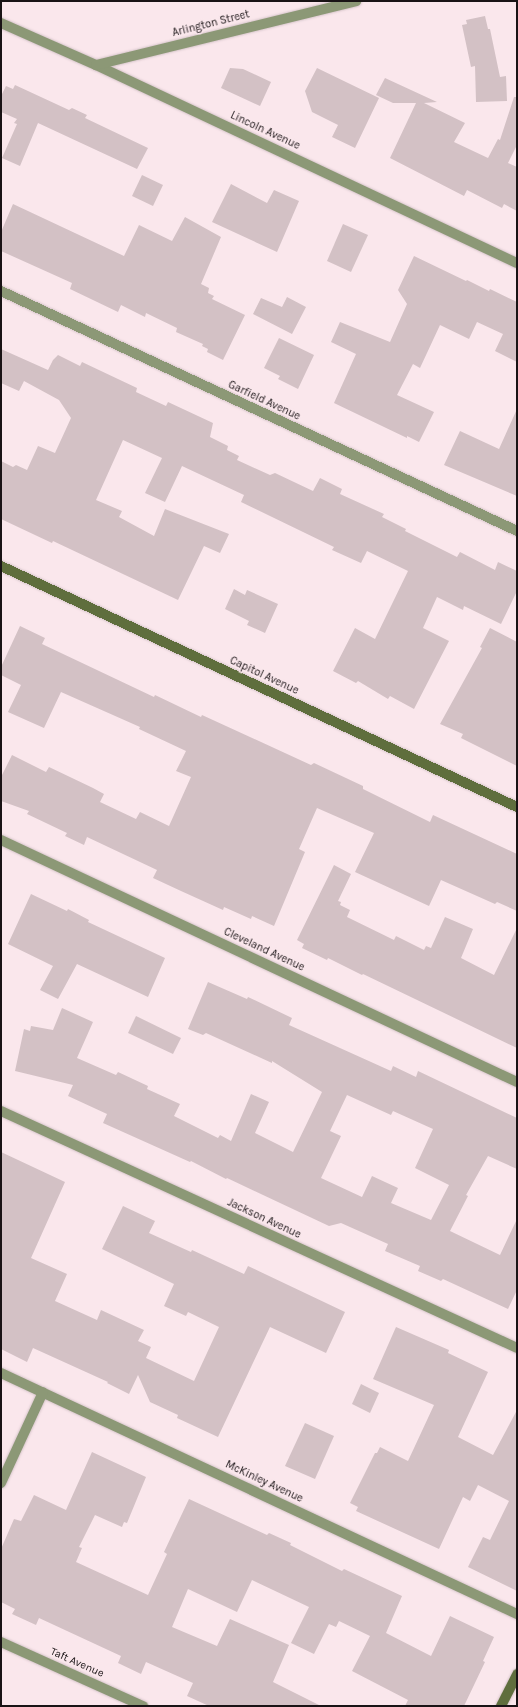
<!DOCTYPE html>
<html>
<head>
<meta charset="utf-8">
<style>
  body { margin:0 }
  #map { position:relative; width:518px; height:1707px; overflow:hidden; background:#fae7ec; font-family:Karla,sans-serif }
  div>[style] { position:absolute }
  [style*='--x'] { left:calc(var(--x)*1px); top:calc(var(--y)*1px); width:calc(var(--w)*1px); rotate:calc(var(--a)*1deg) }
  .building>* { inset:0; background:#d3c1c5 }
  .roads { filter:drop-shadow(0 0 1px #d6c5ca) drop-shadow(0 0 1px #d6c5ca) }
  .street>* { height:10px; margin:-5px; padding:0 5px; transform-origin:5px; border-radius:5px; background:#8c9876 }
  .secondary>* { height:10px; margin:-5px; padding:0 5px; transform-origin:5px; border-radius:5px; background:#5f6e3d }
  span { translate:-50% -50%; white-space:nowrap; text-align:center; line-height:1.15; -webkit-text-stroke:3px #fae7ec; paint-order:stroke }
  .street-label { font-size:11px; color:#191315 }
  .frame { position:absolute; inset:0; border:2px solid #191315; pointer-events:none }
</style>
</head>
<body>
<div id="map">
  <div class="building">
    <div style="clip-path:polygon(485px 16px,488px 29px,490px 29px,500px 77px,506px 76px,507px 101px,476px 102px,475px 66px,471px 67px,462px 25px,467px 24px,466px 20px)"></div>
    <div style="clip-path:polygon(230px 68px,243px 69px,271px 82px,260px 106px,221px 88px)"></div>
    <div style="clip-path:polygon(317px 68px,379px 98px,355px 148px,332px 137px,338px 125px,312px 112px,305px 91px)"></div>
    <div style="clip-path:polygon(385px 78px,437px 102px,424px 103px,465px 123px,454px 142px,488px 158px,498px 139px,500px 140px,514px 97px,517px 97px,517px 145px,508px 163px,517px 167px,517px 211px,504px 204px,502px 208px,467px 190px,464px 196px,390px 158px,416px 103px,393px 103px,376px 95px)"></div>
    <div style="clip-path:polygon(15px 85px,69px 110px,72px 108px,87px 115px,85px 118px,148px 148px,137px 169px,38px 123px,20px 166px,2px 158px,17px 124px,14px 123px,17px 119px,1px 112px,1px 96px,6px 86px,13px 89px)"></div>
    <div style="clip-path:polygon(142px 175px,163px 185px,153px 206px,132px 196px)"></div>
    <div style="clip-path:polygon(231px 184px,267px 203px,274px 190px,299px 201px,277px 252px,212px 222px)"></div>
    <div style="clip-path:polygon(13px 204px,124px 256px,139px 225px,172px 241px,185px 217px,221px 237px,201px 284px,209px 288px,208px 293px,214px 296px,212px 299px,245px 315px,223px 360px,207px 352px,208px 349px,202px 346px,203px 344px,176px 332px,177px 328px,146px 313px,145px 317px,121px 305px,118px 312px,70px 289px,72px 283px,1px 251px,1px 232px)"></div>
    <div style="clip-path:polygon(343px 224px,368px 235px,351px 272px,327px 261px)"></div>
    <div style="clip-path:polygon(414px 256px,466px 281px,467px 280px,489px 291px,490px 289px,517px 302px,517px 362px,495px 351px,503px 334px,477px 322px,469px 339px,440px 325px,420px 368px,413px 364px,397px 395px,434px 412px,419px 442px,407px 436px,407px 438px,334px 403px,356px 354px,331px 342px,340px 322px,390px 342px,407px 304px,398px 290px)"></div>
    <div style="clip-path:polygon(287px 297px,306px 307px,292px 334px,253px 314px,261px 298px,282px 307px)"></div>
    <div style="clip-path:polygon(279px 338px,314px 355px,298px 389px,278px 379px,280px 376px,264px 368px)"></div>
    <div style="clip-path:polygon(1px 349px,48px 370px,53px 360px,58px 355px,80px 366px,82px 362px,137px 388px,136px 392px,166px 406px,168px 402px,213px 423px,210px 437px,228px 446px,227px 450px,239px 456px,237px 460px,270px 475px,275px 473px,313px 491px,320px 478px,342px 489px,340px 494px,384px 514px,382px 517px,406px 529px,405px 531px,457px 557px,460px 552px,495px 570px,498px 562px,517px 571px,517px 591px,501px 624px,464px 606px,463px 610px,437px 597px,423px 628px,449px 641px,414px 709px,390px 696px,388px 699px,358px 681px,356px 683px,333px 671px,355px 628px,375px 639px,408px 571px,367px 551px,361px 563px,332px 550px,334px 547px,241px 502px,244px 495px,182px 466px,165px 502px,145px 493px,162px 458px,123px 440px,96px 500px,122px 511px,119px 517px,154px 536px,165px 509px,229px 534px,220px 553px,204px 546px,178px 600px,53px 541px,52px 543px,1px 519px,1px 461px,13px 467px,16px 465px,27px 470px,38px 446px,55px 453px,71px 418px,59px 400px,24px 381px,19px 391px,1px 383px)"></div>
    <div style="clip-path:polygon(517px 409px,517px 496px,444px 465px,460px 431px,499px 449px)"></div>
    <div style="clip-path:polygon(234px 589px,245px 595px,247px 590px,278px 604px,265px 633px,247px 625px,249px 621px,225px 609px)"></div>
    <div style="clip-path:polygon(20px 626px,45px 638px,42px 644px,154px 697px,155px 695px,201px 717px,202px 715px,311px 765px,314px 763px,363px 786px,363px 789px,430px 822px,433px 815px,517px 854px,517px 911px,497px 902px,495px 904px,441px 880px,429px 906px,355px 872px,374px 833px,317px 808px,299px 849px,305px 852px,274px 926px,252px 916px,251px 919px,224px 907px,223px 910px,181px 891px,153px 878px,157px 870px,87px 837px,84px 845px,65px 836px,67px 833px,27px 814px,29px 811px,1px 801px,1px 777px,12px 755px,46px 772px,49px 767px,93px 788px,104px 794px,100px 802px,136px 819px,140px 812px,169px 826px,191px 777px,176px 771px,186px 751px,139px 729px,140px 727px,61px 692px,44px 728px,8px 712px,21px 685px,1px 675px,1px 667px)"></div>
    <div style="clip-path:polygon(490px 628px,517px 642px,517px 766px,461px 738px,463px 734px,440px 724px,482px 648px,480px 647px)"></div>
    <div style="clip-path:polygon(334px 865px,351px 874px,338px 901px,341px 902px,340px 905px,350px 910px,347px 917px,394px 940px,396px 936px,424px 950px,426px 946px,431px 948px,445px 917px,473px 929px,461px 958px,494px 975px,517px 928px,517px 1048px,363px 974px,362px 975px,328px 958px,327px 960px,302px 948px,304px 944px,297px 940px)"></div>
    <div style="clip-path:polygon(31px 894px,67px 911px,68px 909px,89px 920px,88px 922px,165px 958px,148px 997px,77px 964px,58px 999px,40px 990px,53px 966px,8px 944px)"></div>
    <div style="clip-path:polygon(evenodd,208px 982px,247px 999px,248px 997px,292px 1018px,289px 1025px,391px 1071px,393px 1066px,416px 1077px,418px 1071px,517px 1118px,517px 1169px,488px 1156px,466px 1195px,468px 1196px,450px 1231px,500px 1255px,517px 1219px,517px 1290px,508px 1309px,443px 1279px,441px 1281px,418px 1271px,420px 1266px,385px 1251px,388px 1244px,341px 1223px,329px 1226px,227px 1178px,226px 1179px,191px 1161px,190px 1162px,103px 1123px,107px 1114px,68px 1096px,73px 1085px,15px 1071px,24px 1029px,30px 1031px,31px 1026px,53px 1030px,62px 1008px,93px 1022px,77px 1058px,116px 1075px,118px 1072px,148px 1086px,147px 1089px,180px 1104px,174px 1116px,218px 1138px,220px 1135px,231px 1141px,251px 1094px,269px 1102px,255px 1133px,293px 1152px,322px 1092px,272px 1061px,272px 1063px,206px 1033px,203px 1035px,188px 1029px,208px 982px,347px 1095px,391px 1115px,393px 1111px,433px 1129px,415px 1168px,449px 1185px,431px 1220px,391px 1203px,398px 1188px,372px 1176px,362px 1197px,321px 1178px,341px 1136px,330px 1131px,347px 1095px)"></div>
    <div style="clip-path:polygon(136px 1016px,181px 1038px,173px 1054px,128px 1033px)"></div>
    <div style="clip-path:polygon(1px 1152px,65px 1182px,31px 1258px,67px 1274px,55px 1301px,97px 1320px,101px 1310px,144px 1330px,138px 1341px,151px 1347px,146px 1358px,194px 1381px,219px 1327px,188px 1312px,186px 1316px,164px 1306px,174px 1284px,102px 1249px,123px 1206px,155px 1221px,149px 1233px,191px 1252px,192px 1250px,244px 1274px,248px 1266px,345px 1312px,326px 1353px,270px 1327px,218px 1437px,177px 1418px,178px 1415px,150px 1402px,138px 1375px,129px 1394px,107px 1383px,108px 1382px,33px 1348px,27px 1362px,1px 1349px)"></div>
    <div style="clip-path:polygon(396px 1327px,449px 1350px,448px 1353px,488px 1372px,458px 1437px,493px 1455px,517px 1410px,517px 1591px,468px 1567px,483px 1537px,490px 1540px,509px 1501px,478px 1485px,470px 1501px,463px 1497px,439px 1549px,356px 1511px,358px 1507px,350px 1503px,375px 1453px,377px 1453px,380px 1447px,408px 1461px,434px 1405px,373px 1379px)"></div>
    <div style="clip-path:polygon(361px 1384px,379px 1393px,370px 1413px,352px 1404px)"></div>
    <div style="clip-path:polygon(305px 1423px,334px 1436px,315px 1479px,285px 1466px)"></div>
    <div style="clip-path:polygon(92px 1452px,146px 1477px,127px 1523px,124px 1522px,122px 1527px,95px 1515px,79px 1547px,82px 1548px,76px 1562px,148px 1595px,167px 1554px,164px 1552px,189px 1499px,267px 1535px,269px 1533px,291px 1543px,290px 1545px,342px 1571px,344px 1569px,402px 1596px,386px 1633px,431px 1656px,450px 1616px,494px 1637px,483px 1661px,485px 1662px,464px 1706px,405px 1706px,408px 1700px,352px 1671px,370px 1636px,339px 1621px,336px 1627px,329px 1624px,314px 1654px,291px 1643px,309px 1607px,252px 1580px,237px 1612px,188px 1589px,172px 1627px,217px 1646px,230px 1619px,289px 1645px,273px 1682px,321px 1706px,209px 1706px,187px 1696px,193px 1683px,146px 1662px,141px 1674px,118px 1663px,121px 1656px,39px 1618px,36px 1625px,12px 1614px,15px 1609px,1px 1602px,1px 1549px,14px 1519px,21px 1521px,34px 1495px,66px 1510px)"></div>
  </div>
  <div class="roads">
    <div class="street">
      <div style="--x:1;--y:23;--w:104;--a:23.9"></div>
      <div style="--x:96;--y:65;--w:465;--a:25.2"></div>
      <div style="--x:96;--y:65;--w:268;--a:-13.8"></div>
      <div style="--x:1;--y:291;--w:569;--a:24.94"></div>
      <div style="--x:1;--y:840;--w:570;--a:25.13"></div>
      <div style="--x:1;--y:1111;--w:568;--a:24.67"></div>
      <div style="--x:1;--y:1373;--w:570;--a:25.04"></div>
      <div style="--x:1;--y:1483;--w:100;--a:-65.2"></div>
      <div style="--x:1;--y:1642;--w:156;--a:24.3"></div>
    </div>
    <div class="secondary">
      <div style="--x:1;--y:566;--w:570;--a:25.04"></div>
      <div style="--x:501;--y:1706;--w:36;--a:-63"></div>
    </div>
  </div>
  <div class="street-label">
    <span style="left:211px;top:24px;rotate:-14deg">Arlington Street</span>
    <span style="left:265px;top:131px;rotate:25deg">Lincoln Avenue</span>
    <span style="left:264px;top:401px;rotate:25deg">Garfield Avenue</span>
    <span style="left:264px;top:676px;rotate:25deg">Capitol Avenue</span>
    <span style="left:264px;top:950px;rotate:25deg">Cleveland Avenue</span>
    <span style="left:264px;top:1219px;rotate:25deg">Jackson Avenue</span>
    <span style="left:264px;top:1482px;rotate:25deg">McKinley Avenue</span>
    <span style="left:77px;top:1663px;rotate:24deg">Taft Avenue</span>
  </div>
  <div class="frame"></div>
</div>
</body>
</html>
